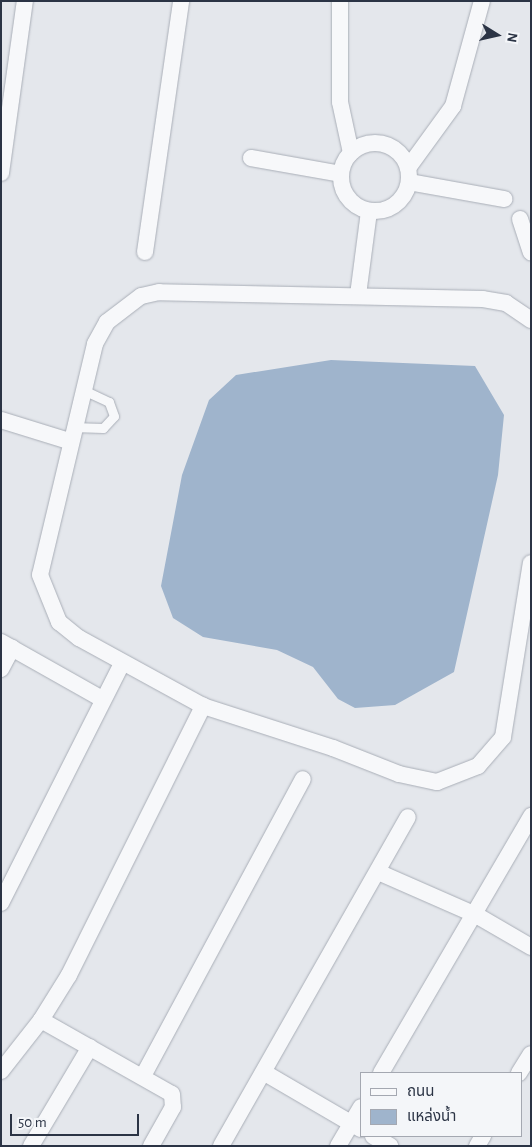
<!DOCTYPE html>
<html>
<head>
<meta charset="utf-8">
<style>
  body { margin:0 }
  #map { position:relative; width:532px; height:1147px; overflow:hidden; background:#e4e7ec; font-family:"Alegreya Sans","Noto Sans Thai",sans-serif }
  div>[style] { position:absolute }
  [style*='--x'] { left:calc(var(--x)*1px); top:calc(var(--y)*1px); width:calc(var(--w)*1px); rotate:calc(var(--a)*1deg) }
  .water>* { inset:0; background:#9fb4cc }
  .roads { filter:drop-shadow(0 0 1px #a9aeb7) drop-shadow(0 0 1px #a9aeb7) }
  .lane>* { height:9px; margin:-4.5px; padding:0 4.5px; transform-origin:4.5px; border-radius:4.5px; background:#f7f8fa }
  .street>* { height:16px; margin:-8px; padding:0 8px; transform-origin:8px; border-radius:8px; background:#f7f8fa }
  .street>.ring { margin:-8px; padding:0; box-sizing:content-box; background:none; border:16px solid #f7f8fa; border-radius:50% }
  span { translate:-50% -50%; white-space:nowrap; text-align:center; line-height:1.15; -webkit-text-stroke:4px #f4f6f9; paint-order:stroke }
  .frame { position:absolute; inset:0; border:2px solid #2b3445; pointer-events:none }
  .legend { position:absolute; left:360px; top:1072px; width:162px; height:65px; box-sizing:border-box; background:#f4f6f9; border:1px solid #a4a8b1; margin:0; padding:6px 9px; list-style:none; font-size:15px; color:#2b3445 }
  .legend li { display:flex; align-items:center; gap:10px; height:25px }
  .legend b { width:25px; border:1px solid #a4a8b1 }
  .north { position:absolute; left:472px; top:10px; width:50px; height:50px; -webkit-text-stroke:4px #f4f6f9; paint-order:stroke; rotate:100deg; font-size:14px; font-weight:700; line-height:20px; text-align:center; color:#2b3445 }
  .north::after { content:''; display:block; margin:auto; width:18px; height:22px; background:#2b3445; clip-path:polygon(50% 0,100% 100%,50% 72%,0 100%) }
  .scale { position:absolute; left:10px; top:1114px; width:129px; height:22px; box-sizing:border-box; border:2px solid #2b3445; border-top:0; padding-left:6px; font-size:15px; line-height:18px; white-space:nowrap; color:#2b3445; -webkit-text-stroke:4px #f4f6f9; paint-order:stroke }
</style>
</head>
<body>
<div id="map">
  <div class="water">
    <div style="clip-path:polygon(331px 360px,475px 366px,504px 415px,498px 475px,454px 672px,395px 705px,355px 708px,338px 699px,313px 667px,277px 650px,203px 637px,173px 618px,161px 586px,182px 475px,209px 400px,236px 375px)"></div>
  </div>
  <div class="roads">
    <div class="lane">
      <div style="--x:72;--y:427;--w:31;--a:2"></div>
      <div style="--x:103;--y:428;--w:16;--a:-47"></div>
      <div style="--x:114;--y:416;--w:15;--a:-110"></div>
      <div style="--x:109;--y:402;--w:31;--a:-155"></div>
    </div>
    <div class="street">
      <div style="--x:340;--y:1;--w:101;--a:90"></div>
      <div style="--x:340;--y:102;--w:52;--a:77.8"></div>
      <div class="ring" style="left:341px;top:143px;width:52px;height:52px"></div>
      <div style="--x:251;--y:158;--w:91;--a:10.1"></div>
      <div style="--x:408;--y:168;--w:77;--a:-54"></div>
      <div style="--x:453;--y:106;--w:109;--a:-74.6"></div>
      <div style="--x:1;--y:173;--w:174;--a:-82.1"></div>
      <div style="--x:409;--y:182;--w:97;--a:10.1"></div>
      <div style="--x:520;--y:219;--w:35;--a:72"></div>
      <div style="--x:145;--y:252;--w:254;--a:-81.8"></div>
      <div style="--x:358;--y:295;--w:85;--a:-82.5"></div>
      <div style="--x:531;--y:320;--w:30;--a:-146"></div>
      <div style="--x:506;--y:303;--w:23;--a:-170"></div>
      <div style="--x:483;--y:299;--w:324;--a:-178.8"></div>
      <div style="--x:159;--y:292;--w:18;--a:167"></div>
      <div style="--x:141;--y:296;--w:43;--a:142.6"></div>
      <div style="--x:107;--y:322;--w:25;--a:119"></div>
      <div style="--x:95;--y:344;--w:237;--a:103.4"></div>
      <div style="--x:40;--y:575;--w:51;--a:68"></div>
      <div style="--x:59;--y:622;--w:26;--a:39"></div>
      <div style="--x:79;--y:638;--w:141;--a:28.7"></div>
      <div style="--x:203;--y:706;--w:137;--a:17.9"></div>
      <div style="--x:333;--y:748;--w:71;--a:21.5"></div>
      <div style="--x:399;--y:774;--w:39;--a:12"></div>
      <div style="--x:437;--y:782;--w:44;--a:-21.3"></div>
      <div style="--x:478;--y:766;--w:38;--a:-49"></div>
      <div style="--x:503;--y:737;--w:176;--a:-80.9"></div>
      <div style="--x:1;--y:420;--w:71;--a:17.2"></div>
      <div style="--x:1;--y:642;--w:116;--a:29.4"></div>
      <div style="--x:1;--y:669;--w:24;--a:-62"></div>
      <div style="--x:378;--y:872;--w:107;--a:23.7"></div>
      <div style="--x:476;--y:915;--w:64;--a:30.2"></div>
      <div style="--x:1;--y:903;--w:269;--a:-63.2"></div>
      <div style="--x:41;--y:1020;--w:150;--a:29.5"></div>
      <div style="--x:172;--y:1094;--w:13;--a:86"></div>
      <div style="--x:173;--y:1107;--w:45;--a:119.4"></div>
      <div style="--x:1;--y:1071;--w:65;--a:-51.9"></div>
      <div style="--x:41;--y:1020;--w:53;--a:-58.1"></div>
      <div style="--x:69;--y:975;--w:301;--a:-63.5"></div>
      <div style="--x:265;--y:1073;--w:111;--a:30.3"></div>
      <div style="--x:381;--y:1073;--w:298;--a:-59.7"></div>
      <div style="--x:519;--y:1073;--w:22;--a:-58"></div>
      <div style="--x:143;--y:1076;--w:337;--a:-61.7"></div>
      <div style="--x:373;--y:1136;--w:20;--a:30"></div>
      <div style="--x:31;--y:1146;--w:115;--a:-59.2"></div>
      <div style="--x:221;--y:1146;--w:378;--a:-60.4"></div>
      <div style="--x:338;--y:1146;--w:45;--a:-59.5"></div>
      <div style="--x:477;--y:1146;--w:12;--a:-59"></div>
    </div>
  </div>
  <div class="frame"></div>
  <ul class="legend">
  <li><b style="height:6px;background:#f7f8fa"></b>ถนน</li>
  <li><b style="height:14px;background:#9fb4cc"></b>แหล่งน้ำ</li>
  </ul>
  <div class="north">N</div>
  <div class="scale">50 m</div>
</div>
</body>
</html>
